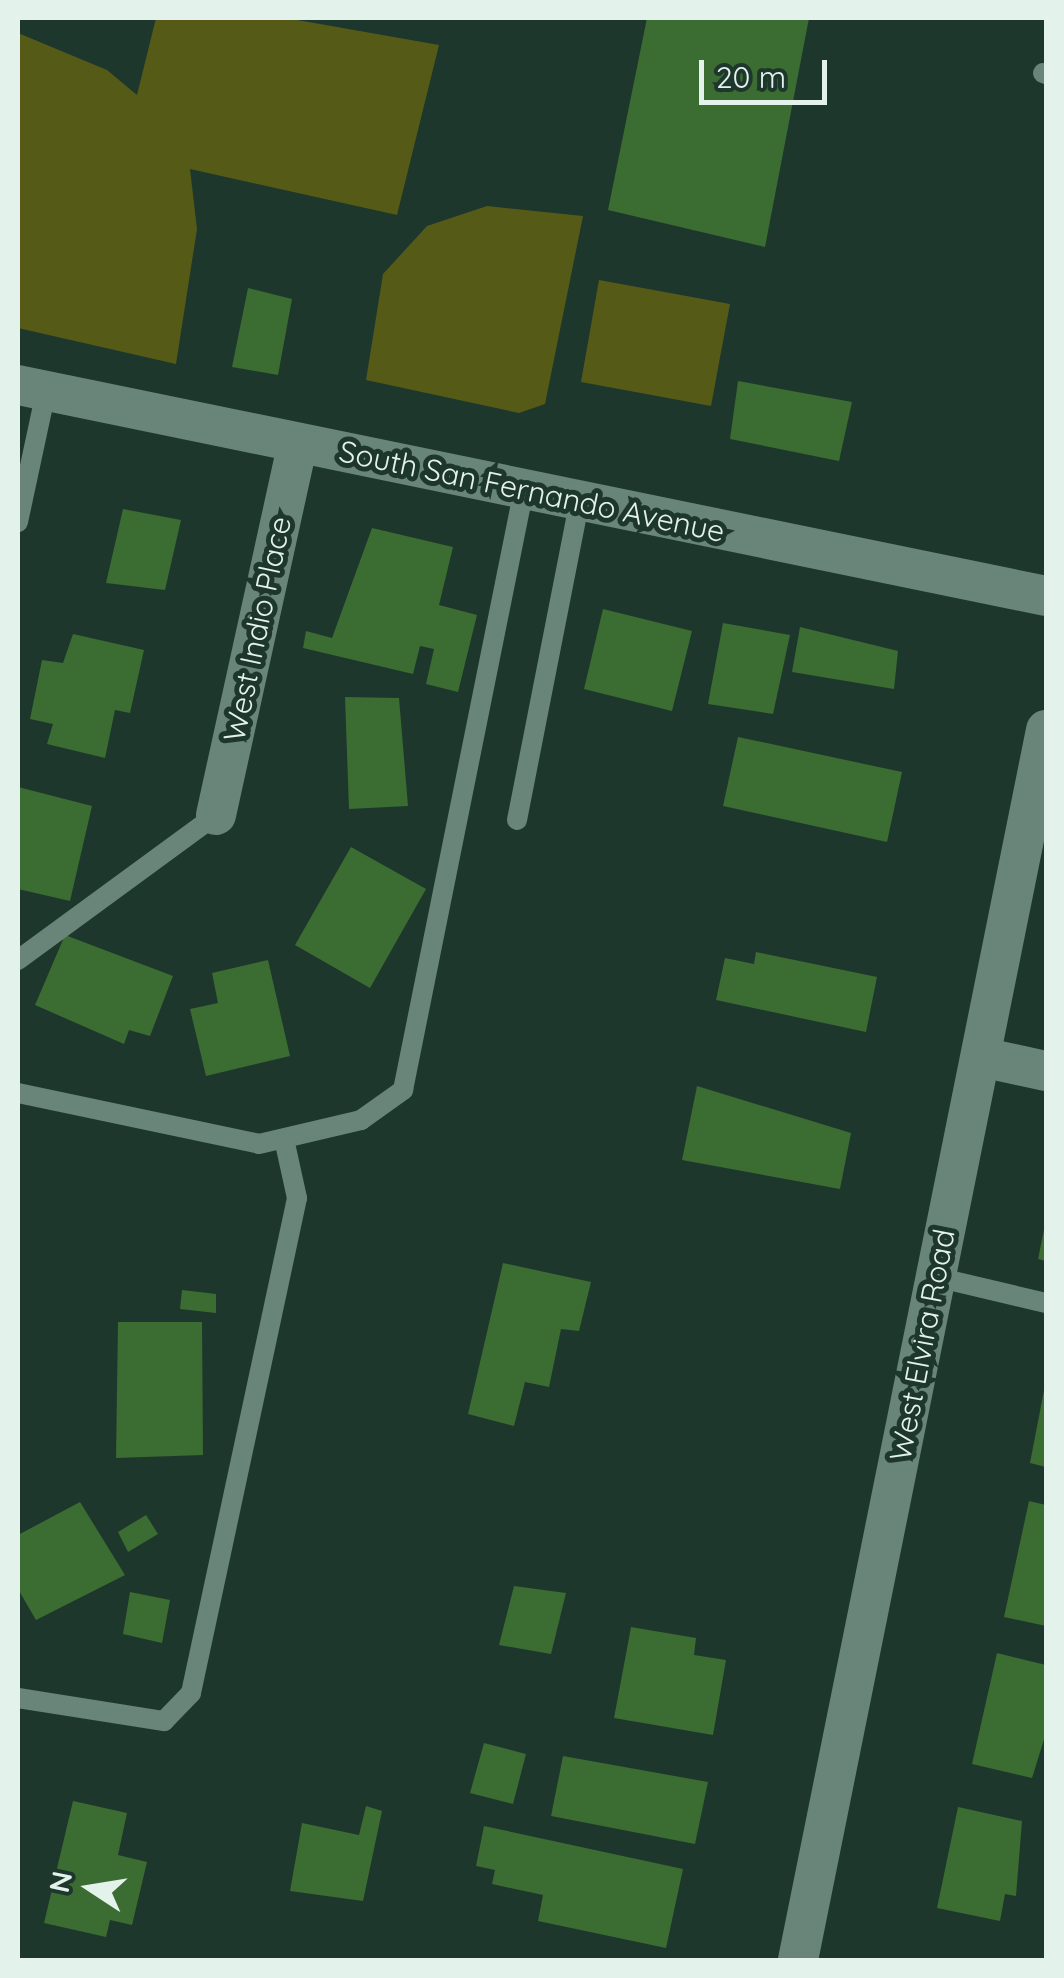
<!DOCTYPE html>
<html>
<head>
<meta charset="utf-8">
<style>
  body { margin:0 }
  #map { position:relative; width:1064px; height:1978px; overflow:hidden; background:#1e372d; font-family:Quicksand,sans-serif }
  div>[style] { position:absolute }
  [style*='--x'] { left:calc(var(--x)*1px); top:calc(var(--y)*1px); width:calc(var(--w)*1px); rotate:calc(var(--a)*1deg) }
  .green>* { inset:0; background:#555a17 }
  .building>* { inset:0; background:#3b6c31 }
  .service>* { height:20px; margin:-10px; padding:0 10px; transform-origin:10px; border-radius:10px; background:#698479 }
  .minor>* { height:40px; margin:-20px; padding:0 20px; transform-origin:20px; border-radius:20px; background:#698479 }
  span { translate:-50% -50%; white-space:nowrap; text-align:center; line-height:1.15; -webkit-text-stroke:10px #1e372d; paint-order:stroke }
  .street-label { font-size:30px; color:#e4f2ec }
  .frame { position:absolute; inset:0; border:20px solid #e4f2ec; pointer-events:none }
  .north { position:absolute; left:40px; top:1838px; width:100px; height:100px; -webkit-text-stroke:8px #1e372d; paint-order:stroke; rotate:282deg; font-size:28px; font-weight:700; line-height:40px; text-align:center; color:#e4f2ec }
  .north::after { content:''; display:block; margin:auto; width:35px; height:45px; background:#e4f2ec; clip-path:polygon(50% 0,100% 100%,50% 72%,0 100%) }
  .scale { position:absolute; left:699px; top:60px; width:128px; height:45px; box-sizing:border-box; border:5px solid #e4f2ec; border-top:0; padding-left:12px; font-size:30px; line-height:35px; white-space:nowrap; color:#e4f2ec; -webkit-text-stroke:8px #1e372d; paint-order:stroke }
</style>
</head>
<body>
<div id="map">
  <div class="green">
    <div style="clip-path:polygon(156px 18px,286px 18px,439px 45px,397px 215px,190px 169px,197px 229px,176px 364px,18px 328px,18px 33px,107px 70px,137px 95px)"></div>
    <div style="clip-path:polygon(487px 206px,583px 216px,545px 404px,519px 413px,366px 380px,383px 274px,427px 226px)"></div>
    <div style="clip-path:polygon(599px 280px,730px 304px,711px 406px,581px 382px)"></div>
  </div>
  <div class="building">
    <div style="clip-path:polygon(647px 18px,809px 18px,765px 247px,608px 210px)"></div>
    <div style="clip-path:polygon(248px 288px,292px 299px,278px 375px,232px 367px)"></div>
    <div style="clip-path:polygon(738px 381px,852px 402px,839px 461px,730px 439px)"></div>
    <div style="clip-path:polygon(123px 509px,181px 520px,165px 590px,106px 583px)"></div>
    <div style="clip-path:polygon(372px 528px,453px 547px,439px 605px,477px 615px,458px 692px,426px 684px,434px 649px,420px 646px,413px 674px,303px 648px,306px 631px,332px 638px)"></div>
    <div style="clip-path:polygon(603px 609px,692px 631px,672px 711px,584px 689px)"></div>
    <div style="clip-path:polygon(723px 623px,790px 635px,773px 714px,708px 704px)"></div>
    <div style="clip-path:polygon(800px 627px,898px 651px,894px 689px,792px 672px)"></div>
    <div style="clip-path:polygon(73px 634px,144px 650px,130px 713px,115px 710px,105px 758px,47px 744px,53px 724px,30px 719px,42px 660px,63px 663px)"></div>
    <div style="clip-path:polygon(345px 697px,399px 698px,408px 806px,349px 809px)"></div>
    <div style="clip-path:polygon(738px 737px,902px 772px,887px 842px,723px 806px)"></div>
    <div style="clip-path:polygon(18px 787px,92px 806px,70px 901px,18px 889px)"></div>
    <div style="clip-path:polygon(351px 847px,426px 889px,370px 988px,295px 945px)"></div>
    <div style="clip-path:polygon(65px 935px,173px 976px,150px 1036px,129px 1030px,124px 1044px,35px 1005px)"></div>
    <div style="clip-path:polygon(756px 952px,877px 977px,866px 1032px,716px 1000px,725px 958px,754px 964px)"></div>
    <div style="clip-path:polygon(268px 960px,290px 1056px,206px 1076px,190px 1009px,218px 1003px,212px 973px)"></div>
    <div style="clip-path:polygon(697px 1086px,851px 1133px,840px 1189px,682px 1160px)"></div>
    <div style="clip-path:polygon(1045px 1225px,1046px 1225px,1046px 1261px,1038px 1259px)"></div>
    <div style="clip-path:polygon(503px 1263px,591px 1282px,579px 1331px,561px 1329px,549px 1387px,525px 1382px,514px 1426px,468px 1414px)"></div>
    <div style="clip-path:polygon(182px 1290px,216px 1294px,216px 1313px,180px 1309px)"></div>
    <div style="clip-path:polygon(118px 1322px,202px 1322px,203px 1455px,116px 1458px)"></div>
    <div style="clip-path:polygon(1045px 1385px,1046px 1385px,1046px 1467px,1030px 1463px)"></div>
    <div style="clip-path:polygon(1029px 1501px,1046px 1505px,1046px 1626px,1004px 1617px)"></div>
    <div style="clip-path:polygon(80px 1502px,125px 1575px,36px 1620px,18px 1589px,18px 1535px)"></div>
    <div style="clip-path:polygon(146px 1515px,158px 1534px,128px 1552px,118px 1532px)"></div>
    <div style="clip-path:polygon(514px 1586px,566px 1593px,551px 1654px,499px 1645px)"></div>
    <div style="clip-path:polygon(130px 1592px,170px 1600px,162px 1643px,123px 1634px)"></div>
    <div style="clip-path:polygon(631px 1627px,696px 1638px,694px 1655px,726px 1660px,713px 1735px,614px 1718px)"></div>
    <div style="clip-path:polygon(997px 1653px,1046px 1665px,1046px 1733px,1032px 1778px,972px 1764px)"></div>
    <div style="clip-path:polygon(484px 1743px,526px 1754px,513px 1804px,470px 1793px)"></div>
    <div style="clip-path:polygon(563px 1756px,708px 1782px,695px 1844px,551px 1816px)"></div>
    <div style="clip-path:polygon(73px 1801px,127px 1813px,118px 1855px,147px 1862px,132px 1925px,110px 1920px,106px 1937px,44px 1923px)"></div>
    <div style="clip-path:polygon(366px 1806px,382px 1811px,363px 1901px,290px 1891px,302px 1823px,359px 1835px)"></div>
    <div style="clip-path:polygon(958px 1807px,1022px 1821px,1016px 1896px,1005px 1894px,1000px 1921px,937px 1908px)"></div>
    <div style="clip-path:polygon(484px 1826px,683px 1869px,666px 1948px,538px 1921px,543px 1895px,492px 1884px,495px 1870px,476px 1866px)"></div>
  </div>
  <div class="service">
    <div style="--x:1043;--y:73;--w:3;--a:18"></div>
    <div style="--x:18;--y:522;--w:134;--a:-77.9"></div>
    <div style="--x:517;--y:820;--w:326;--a:-78.9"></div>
    <div style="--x:18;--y:960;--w:245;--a:-36.2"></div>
    <div style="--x:18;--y:1093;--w:246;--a:11.9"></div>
    <div style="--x:259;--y:1144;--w:105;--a:-13.2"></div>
    <div style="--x:361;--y:1120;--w:52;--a:-35.5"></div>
    <div style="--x:403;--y:1090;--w:613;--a:-78.62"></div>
    <div style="--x:936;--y:1277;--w:113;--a:13.3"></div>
    <div style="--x:18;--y:1698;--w:148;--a:9"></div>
    <div style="--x:164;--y:1721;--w:39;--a:-46"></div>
    <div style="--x:191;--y:1693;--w:506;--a:-77.91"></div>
    <div style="--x:297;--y:1198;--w:60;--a:-102.4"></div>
  </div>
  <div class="minor">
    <div style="--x:18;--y:385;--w:1049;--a:11.6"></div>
    <div style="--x:216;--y:815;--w:381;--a:-77.6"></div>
    <div style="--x:981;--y:1057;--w:66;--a:12.2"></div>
    <div style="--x:798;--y:1960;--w:1255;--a:-78.6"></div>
  </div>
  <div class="street-label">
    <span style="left:532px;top:491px;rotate:12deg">South San Fernando Avenue</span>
    <span style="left:257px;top:629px;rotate:-78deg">West Indio Place</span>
    <span style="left:922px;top:1345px;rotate:-79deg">West Elvira Road</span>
  </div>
  <div class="frame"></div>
  <div class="north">N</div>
  <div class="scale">20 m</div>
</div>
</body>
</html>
